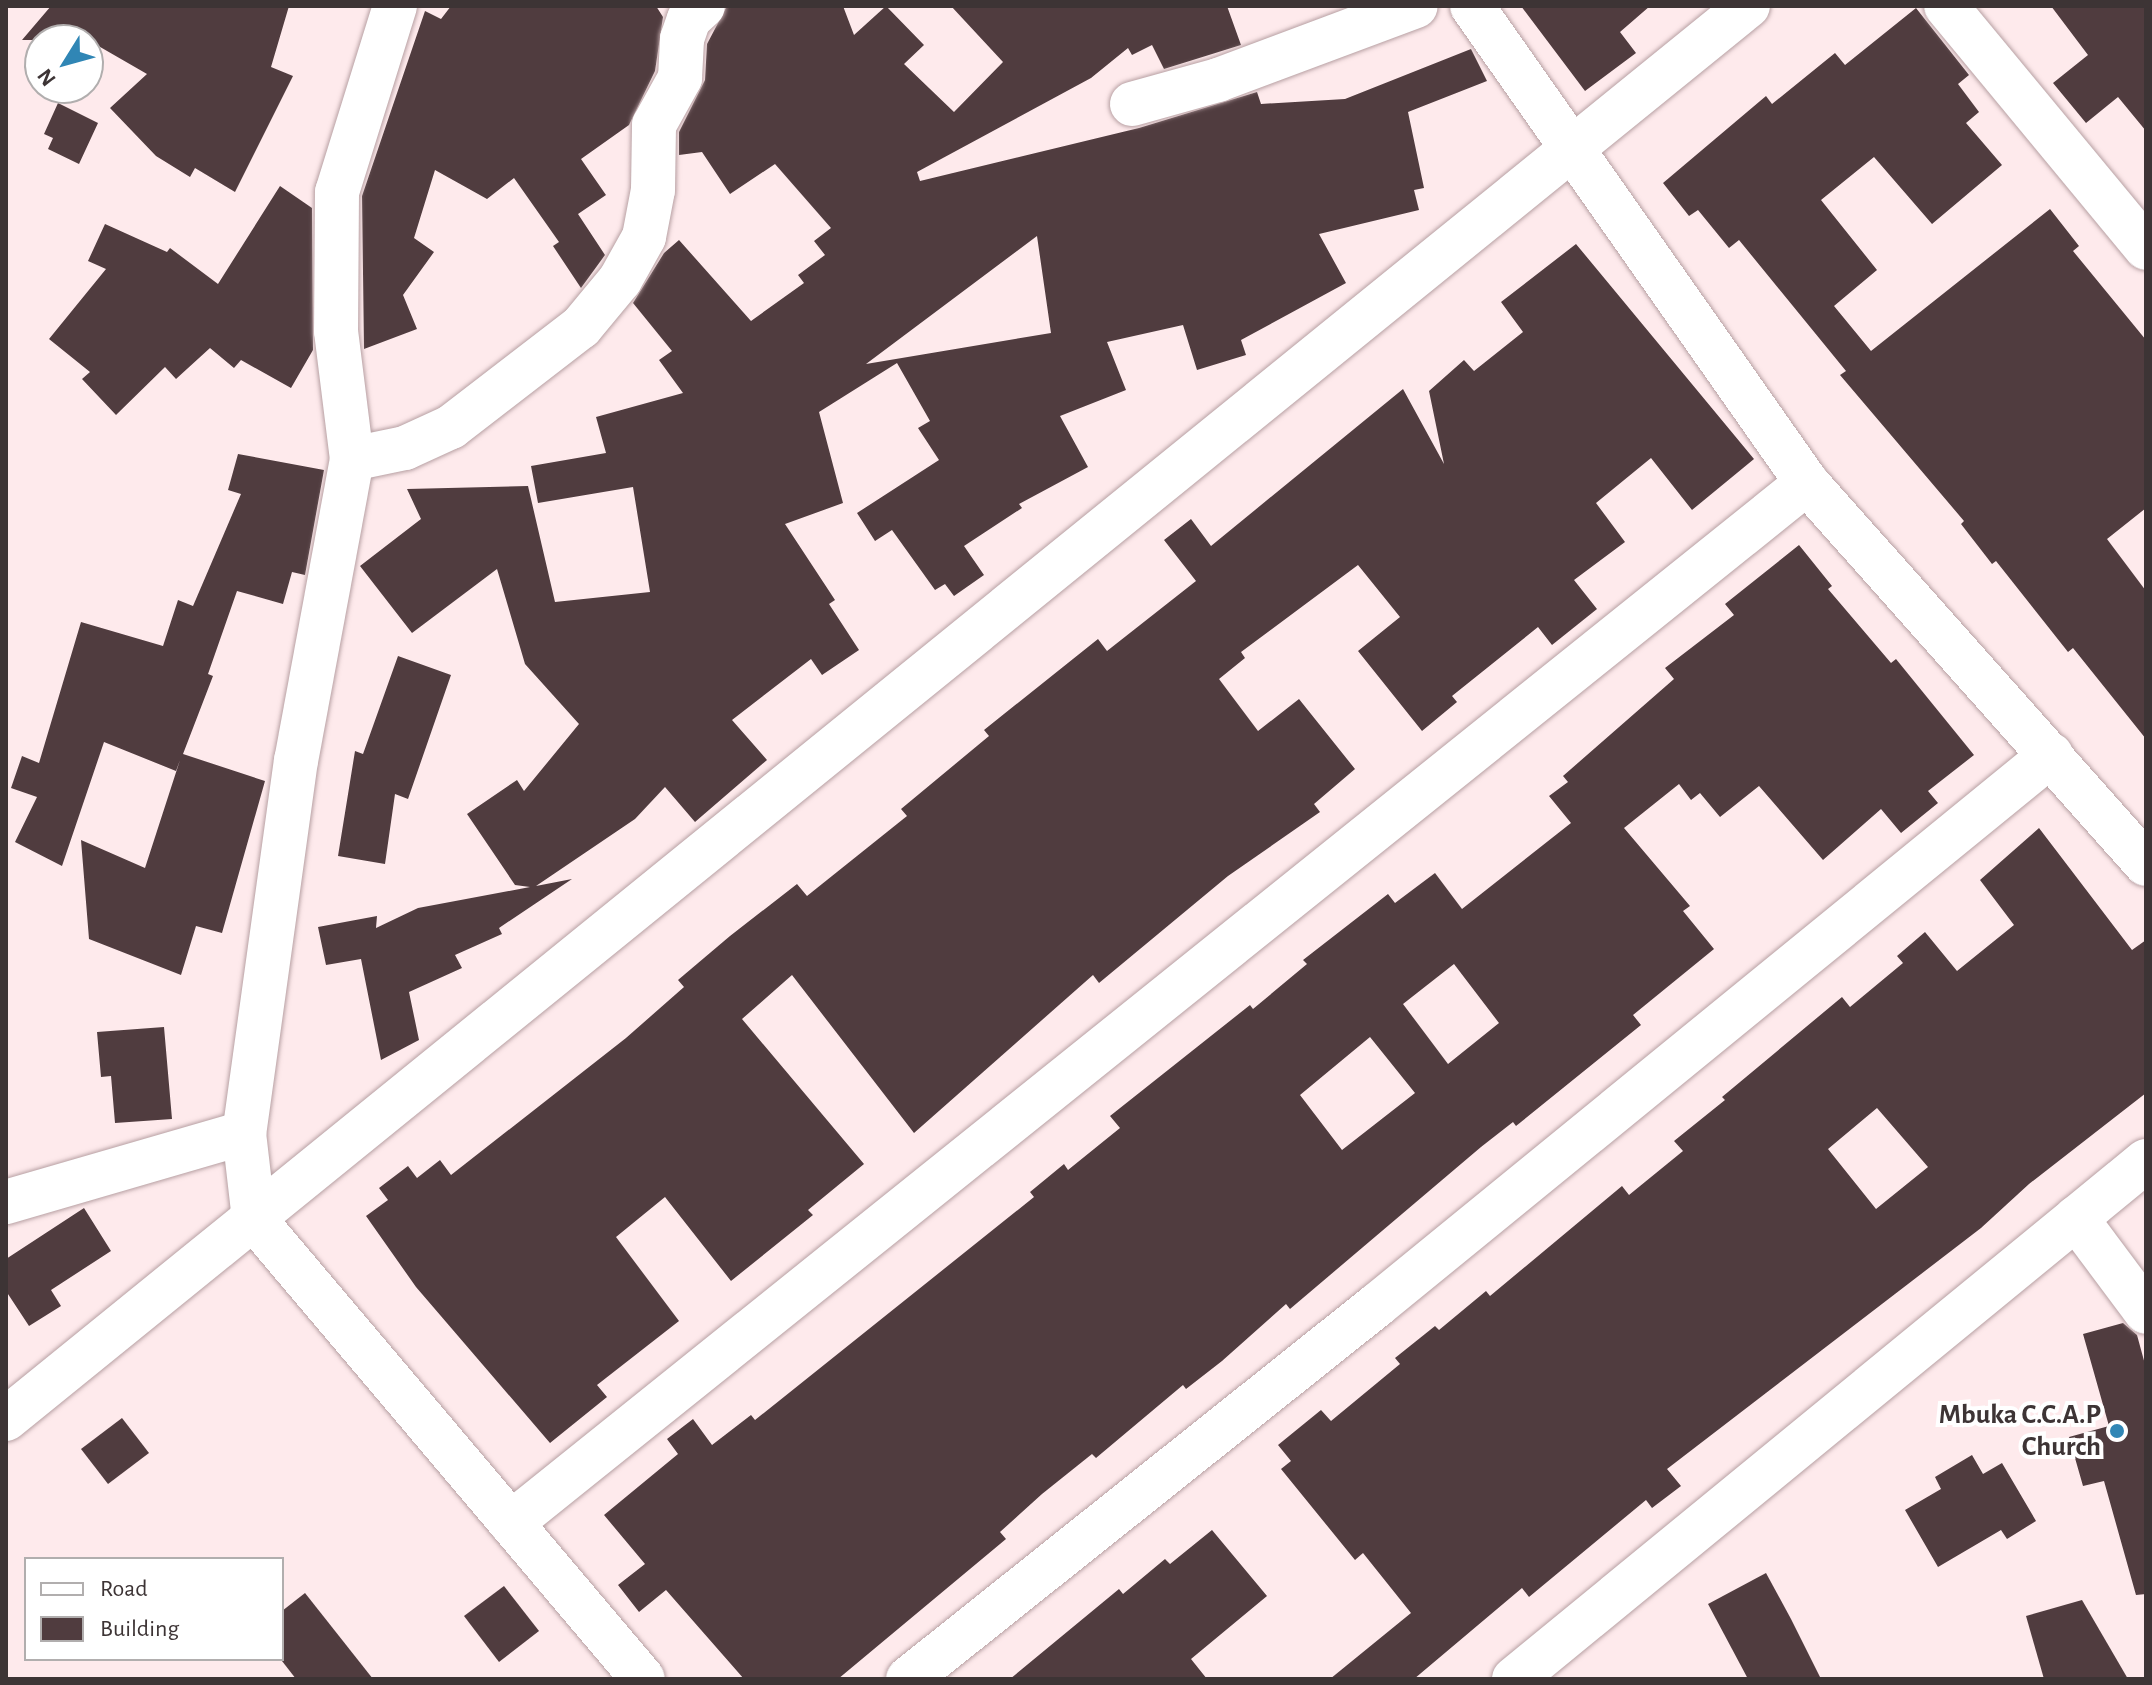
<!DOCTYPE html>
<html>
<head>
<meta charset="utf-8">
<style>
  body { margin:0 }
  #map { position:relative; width:2152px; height:1685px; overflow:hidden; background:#feeaec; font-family:"Alegreya Sans",sans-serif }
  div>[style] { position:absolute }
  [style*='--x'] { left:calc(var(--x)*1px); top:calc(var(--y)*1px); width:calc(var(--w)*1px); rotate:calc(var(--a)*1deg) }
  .building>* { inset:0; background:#503c3f }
  .roads { filter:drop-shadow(0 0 2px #b7a0a3) drop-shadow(0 0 2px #b7a0a3) }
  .minor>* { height:44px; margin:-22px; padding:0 22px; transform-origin:22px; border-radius:22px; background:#fff }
  .dots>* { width:22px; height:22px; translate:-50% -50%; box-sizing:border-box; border:4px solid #fff; border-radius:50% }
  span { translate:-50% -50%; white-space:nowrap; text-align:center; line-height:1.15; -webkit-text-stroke:8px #fff; paint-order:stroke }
  .poi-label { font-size:28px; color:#3d3435; font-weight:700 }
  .right { translate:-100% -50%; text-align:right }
  .frame { position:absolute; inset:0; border:8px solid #3d3435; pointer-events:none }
  .legend { position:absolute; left:24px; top:1557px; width:260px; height:104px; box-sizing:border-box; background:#fff; border:2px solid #b1aeae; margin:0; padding:10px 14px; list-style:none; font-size:24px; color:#3d3435 }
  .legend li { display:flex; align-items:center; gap:16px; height:40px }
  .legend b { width:40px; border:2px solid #b1aeae }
  .north { position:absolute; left:24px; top:24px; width:80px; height:80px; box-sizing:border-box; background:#fff; border:2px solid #b1aeae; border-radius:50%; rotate:233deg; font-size:22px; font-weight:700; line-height:32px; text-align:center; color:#3d3435 }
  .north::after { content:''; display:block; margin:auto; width:28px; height:36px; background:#3086b5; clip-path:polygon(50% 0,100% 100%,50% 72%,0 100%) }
</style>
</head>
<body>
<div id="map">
  <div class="building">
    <div style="clip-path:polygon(51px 6px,289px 6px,271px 67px,293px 76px,235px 192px,195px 168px,190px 177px,156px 156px,110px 108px,147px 74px,88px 40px,22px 40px)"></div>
    <div style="clip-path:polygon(451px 6px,656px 6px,663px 17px,655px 71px,629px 125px,581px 159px,606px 195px,578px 214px,605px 255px,581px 288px,553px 246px,559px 242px,514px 178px,487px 199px,435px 170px,414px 238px,434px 252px,403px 295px,417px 329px,364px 349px,362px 196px,425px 11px,441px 19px)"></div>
    <div style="clip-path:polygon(evenodd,727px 6px,843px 6px,854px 35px,886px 6px,924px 45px,904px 64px,954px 112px,1003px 62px,951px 6px,1227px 6px,1241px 45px,1164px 69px,1152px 45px,1132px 55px,1128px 48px,1091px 78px,917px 172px,920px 181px,1139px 128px,1257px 92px,1261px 104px,1345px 99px,1471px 49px,1487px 81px,1408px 112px,1424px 188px,1414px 190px,1419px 210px,1319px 234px,1346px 283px,1241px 340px,1246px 355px,1197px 370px,1183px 325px,1107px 342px,1126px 390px,1060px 416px,1088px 467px,1019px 504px,1022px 508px,964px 546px,984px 575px,954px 596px,945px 584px,935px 590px,892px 530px,875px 541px,857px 513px,939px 460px,918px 428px,930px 421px,897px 363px,819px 412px,843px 503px,785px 524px,835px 600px,829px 604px,859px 650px,822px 675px,811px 659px,732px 720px,767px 760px,695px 822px,665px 787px,635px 819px,536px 886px,572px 879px,499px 928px,502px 934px,455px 955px,462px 968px,409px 992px,419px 1040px,381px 1060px,361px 959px,326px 965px,318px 927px,377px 916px,376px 928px,418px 908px,530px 887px,515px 885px,467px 814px,517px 780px,524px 791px,579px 724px,525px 664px,497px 569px,412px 633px,360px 566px,421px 519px,407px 489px,528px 486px,555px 602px,650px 592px,633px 487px,538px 503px,531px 466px,606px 453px,596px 417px,683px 393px,659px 360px,672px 351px,633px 303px,664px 253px,679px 240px,751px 321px,804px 283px,798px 275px,825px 255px,814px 241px,831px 228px,775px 164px,730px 194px,702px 152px,679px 155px,679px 132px,705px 80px,707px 44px,727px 6px,1037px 236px,1051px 333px,866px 364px,1037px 236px)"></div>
    <div style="clip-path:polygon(1521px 6px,1650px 6px,1620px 32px,1636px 53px,1585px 91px)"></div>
    <div style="clip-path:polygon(2051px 6px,2146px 6px,2146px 131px,2118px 97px,2086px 123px,2053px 83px,2088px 55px)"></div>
    <div style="clip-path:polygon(1916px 8px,1969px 75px,1958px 84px,1979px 112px,1966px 123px,2002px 165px,1932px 224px,1874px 157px,1821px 200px,1877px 270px,1834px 306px,1871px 351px,2050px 209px,2079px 246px,2073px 251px,2146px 340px,2146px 508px,2107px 539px,2146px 591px,2146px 739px,2073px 648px,2068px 652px,1996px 561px,1992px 564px,1961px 524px,1964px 521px,1840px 375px,1846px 371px,1739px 240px,1729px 248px,1698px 210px,1689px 216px,1663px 183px,1766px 96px,1772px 104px,1835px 53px,1845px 65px)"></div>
    <div style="clip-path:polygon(58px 103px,98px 123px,79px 164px,48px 149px,53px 138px,44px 134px)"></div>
    <div style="clip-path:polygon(280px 186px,312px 208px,313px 350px,291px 388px,241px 360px,234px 368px,210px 348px,176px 379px,165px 367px,116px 415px,82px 379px,90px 372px,49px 339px,106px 269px,88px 261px,105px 224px,167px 252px,170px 248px,218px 284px)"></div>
    <div style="clip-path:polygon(1576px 244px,1754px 459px,1692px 510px,1651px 458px,1596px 503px,1625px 542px,1574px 580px,1597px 609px,1552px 645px,1538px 627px,1452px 696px,1457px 702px,1422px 731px,1358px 651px,1400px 617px,1358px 565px,1241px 652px,1245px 658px,1219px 679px,1258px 731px,1299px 699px,1355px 769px,1314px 804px,1320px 812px,1228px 876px,1099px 983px,1093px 975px,914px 1133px,792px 975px,742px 1019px,864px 1164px,808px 1210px,813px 1215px,731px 1281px,665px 1197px,616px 1237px,679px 1321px,597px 1385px,607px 1397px,550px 1443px,416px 1287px,366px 1216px,388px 1200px,379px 1188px,408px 1166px,417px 1178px,440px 1160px,451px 1175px,626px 1038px,684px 987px,678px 980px,730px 936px,797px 884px,807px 896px,907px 816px,901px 809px,989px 736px,984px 730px,1098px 639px,1107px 651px,1196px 581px,1164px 540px,1191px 519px,1211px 546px,1403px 389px,1444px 464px,1429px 391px,1464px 360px,1474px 371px,1523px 332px,1501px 302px)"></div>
    <div style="clip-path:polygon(238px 454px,324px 470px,305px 575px,292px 572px,283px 604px,237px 591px,208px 674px,213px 676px,183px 754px,265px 781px,222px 933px,196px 926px,181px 975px,89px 939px,81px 840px,145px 868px,180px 760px,176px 771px,104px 742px,62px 866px,15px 842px,37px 797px,11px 788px,22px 756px,39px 763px,81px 622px,163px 646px,178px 600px,193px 606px,241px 494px,228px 490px)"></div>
    <div style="clip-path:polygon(evenodd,1799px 545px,1832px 586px,1828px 589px,1891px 663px,1896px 659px,1974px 755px,1928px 791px,1938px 803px,1901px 833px,1881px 809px,1823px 860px,1759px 786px,1720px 817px,1700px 793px,1691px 800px,1679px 784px,1624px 828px,1690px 906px,1683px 911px,1714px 949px,1633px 1015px,1641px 1025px,1516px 1126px,1513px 1122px,1481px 1147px,1290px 1309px,1286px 1304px,1222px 1361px,1186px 1389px,1183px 1385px,1096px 1458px,1092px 1454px,1042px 1494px,1000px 1532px,1006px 1539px,838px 1679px,744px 1679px,666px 1590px,639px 1612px,618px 1585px,645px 1564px,604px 1515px,678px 1454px,667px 1439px,693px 1419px,712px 1445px,751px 1415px,755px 1420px,1034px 1197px,1030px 1192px,1064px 1164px,1068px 1170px,1120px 1128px,1110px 1116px,1250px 1005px,1253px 1009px,1307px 964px,1303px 960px,1388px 894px,1395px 903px,1435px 873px,1462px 909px,1571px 823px,1549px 796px,1568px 782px,1563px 776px,1674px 679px,1665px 668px,1734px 615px,1725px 604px,1799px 545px,1454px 964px,1499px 1023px,1448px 1064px,1403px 1004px,1454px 964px,1799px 545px,1370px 1037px,1415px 1093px,1342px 1150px,1300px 1095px,1370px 1037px)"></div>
    <div style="clip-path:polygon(398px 656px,451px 675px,408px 799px,395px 794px,385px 864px,338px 856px,355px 751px,363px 754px)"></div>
    <div style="clip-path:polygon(evenodd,2039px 828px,2132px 950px,2146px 940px,2146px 1093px,2029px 1184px,1981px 1228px,1667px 1469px,1681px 1486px,1652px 1508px,1646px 1500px,1529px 1597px,1522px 1588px,1414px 1679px,1330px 1679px,1411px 1613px,1363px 1553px,1355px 1560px,1281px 1469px,1291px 1461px,1278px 1445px,1321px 1410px,1331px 1421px,1400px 1364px,1395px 1358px,1435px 1326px,1439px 1330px,1486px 1291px,1490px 1296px,1622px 1186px,1629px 1195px,1683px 1151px,1674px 1141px,1725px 1100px,1722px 1097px,1842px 997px,1850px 1007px,1903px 963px,1897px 956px,1925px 932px,1957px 971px,2014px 925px,1980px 880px,2039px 828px,1877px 1108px,1928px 1167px,1876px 1209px,1828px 1149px,1877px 1108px)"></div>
    <div style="clip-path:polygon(164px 1027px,172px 1119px,115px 1123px,111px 1076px,101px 1077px,97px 1032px)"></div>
    <div style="clip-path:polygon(84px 1208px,111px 1251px,51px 1290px,61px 1306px,29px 1326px,6px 1291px,6px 1259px)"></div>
    <div style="clip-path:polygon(2123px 1323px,2137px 1335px,2146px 1368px,2146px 1594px,2136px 1595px,2104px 1481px,2083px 1486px,2069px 1437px,2109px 1426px,2083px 1334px)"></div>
    <div style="clip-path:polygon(122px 1418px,149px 1453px,108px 1484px,81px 1449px)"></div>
    <div style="clip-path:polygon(1972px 1455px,1983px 1474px,2002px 1463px,2036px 1521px,2007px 1539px,2001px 1530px,1938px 1567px,1905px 1510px,1941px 1489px,1935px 1477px)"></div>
    <div style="clip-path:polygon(1212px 1530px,1267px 1596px,1191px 1659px,1207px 1679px,1010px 1679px,1119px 1589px,1123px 1594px,1165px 1559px,1170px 1564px)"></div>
    <div style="clip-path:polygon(1766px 1573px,1791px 1619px,1821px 1679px,1748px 1679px,1708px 1604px)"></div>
    <div style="clip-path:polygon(504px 1586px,539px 1631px,499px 1662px,464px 1616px)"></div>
    <div style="clip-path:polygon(305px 1593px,373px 1679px,296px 1679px,282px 1661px,282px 1611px)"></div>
    <div style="clip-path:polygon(2082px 1600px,2128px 1679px,2044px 1679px,2026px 1616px)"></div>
  </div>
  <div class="roads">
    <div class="minor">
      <div style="--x:395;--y:6;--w:195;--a:107.3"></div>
      <div style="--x:337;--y:192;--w:139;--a:90.4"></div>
      <div style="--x:336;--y:331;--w:129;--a:82.9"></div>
      <div style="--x:352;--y:459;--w:306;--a:100.5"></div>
      <div style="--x:296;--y:760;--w:377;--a:97.9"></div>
      <div style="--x:244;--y:1133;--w:87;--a:83.4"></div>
      <div style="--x:254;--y:1219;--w:602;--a:49.78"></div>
      <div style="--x:1472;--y:6;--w:583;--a:54.92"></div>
      <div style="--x:1807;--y:483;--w:510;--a:48.34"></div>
      <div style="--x:1946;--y:6;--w:314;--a:50.4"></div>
      <div style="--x:1132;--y:104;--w:89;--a:-15.6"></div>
      <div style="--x:1218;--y:80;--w:211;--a:-20.5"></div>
      <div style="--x:352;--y:459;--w:54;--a:-11.7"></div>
      <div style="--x:405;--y:448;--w:51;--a:-24.5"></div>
      <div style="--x:451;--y:427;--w:164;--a:-37.6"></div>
      <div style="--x:581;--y:327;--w:61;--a:-50.3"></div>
      <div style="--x:620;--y:280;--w:49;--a:-60.8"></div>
      <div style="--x:644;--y:237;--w:48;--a:-79.2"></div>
      <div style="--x:653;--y:190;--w:65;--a:-89.1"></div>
      <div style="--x:654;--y:125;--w:54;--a:-61"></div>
      <div style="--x:680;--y:78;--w:39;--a:-87"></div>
      <div style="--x:682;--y:39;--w:21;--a:-71"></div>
      <div style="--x:689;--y:19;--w:19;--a:-43"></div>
      <div style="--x:6;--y:1202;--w:248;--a:-16.2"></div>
      <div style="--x:2076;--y:1218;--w:117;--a:53.3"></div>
      <div style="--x:6;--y:1419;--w:2243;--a:-39.05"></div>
      <div style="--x:511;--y:1523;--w:1662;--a:-38.75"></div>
      <div style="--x:908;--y:1679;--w:600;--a:-38.57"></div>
      <div style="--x:1377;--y:1305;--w:870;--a:-39.22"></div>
      <div style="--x:1514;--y:1679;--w:817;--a:-39.34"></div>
    </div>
  </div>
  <div class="dots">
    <div style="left:2117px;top:1431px;background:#3086b5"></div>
  </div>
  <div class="poi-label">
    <span class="right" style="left:2101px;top:1431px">Mbuka C.C.A.P<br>Church</span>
  </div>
  <div class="frame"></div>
  <ul class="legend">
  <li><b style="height:10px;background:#fff"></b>Road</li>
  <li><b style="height:22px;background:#503c3f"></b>Building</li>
  </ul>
  <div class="north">N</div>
</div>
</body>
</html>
